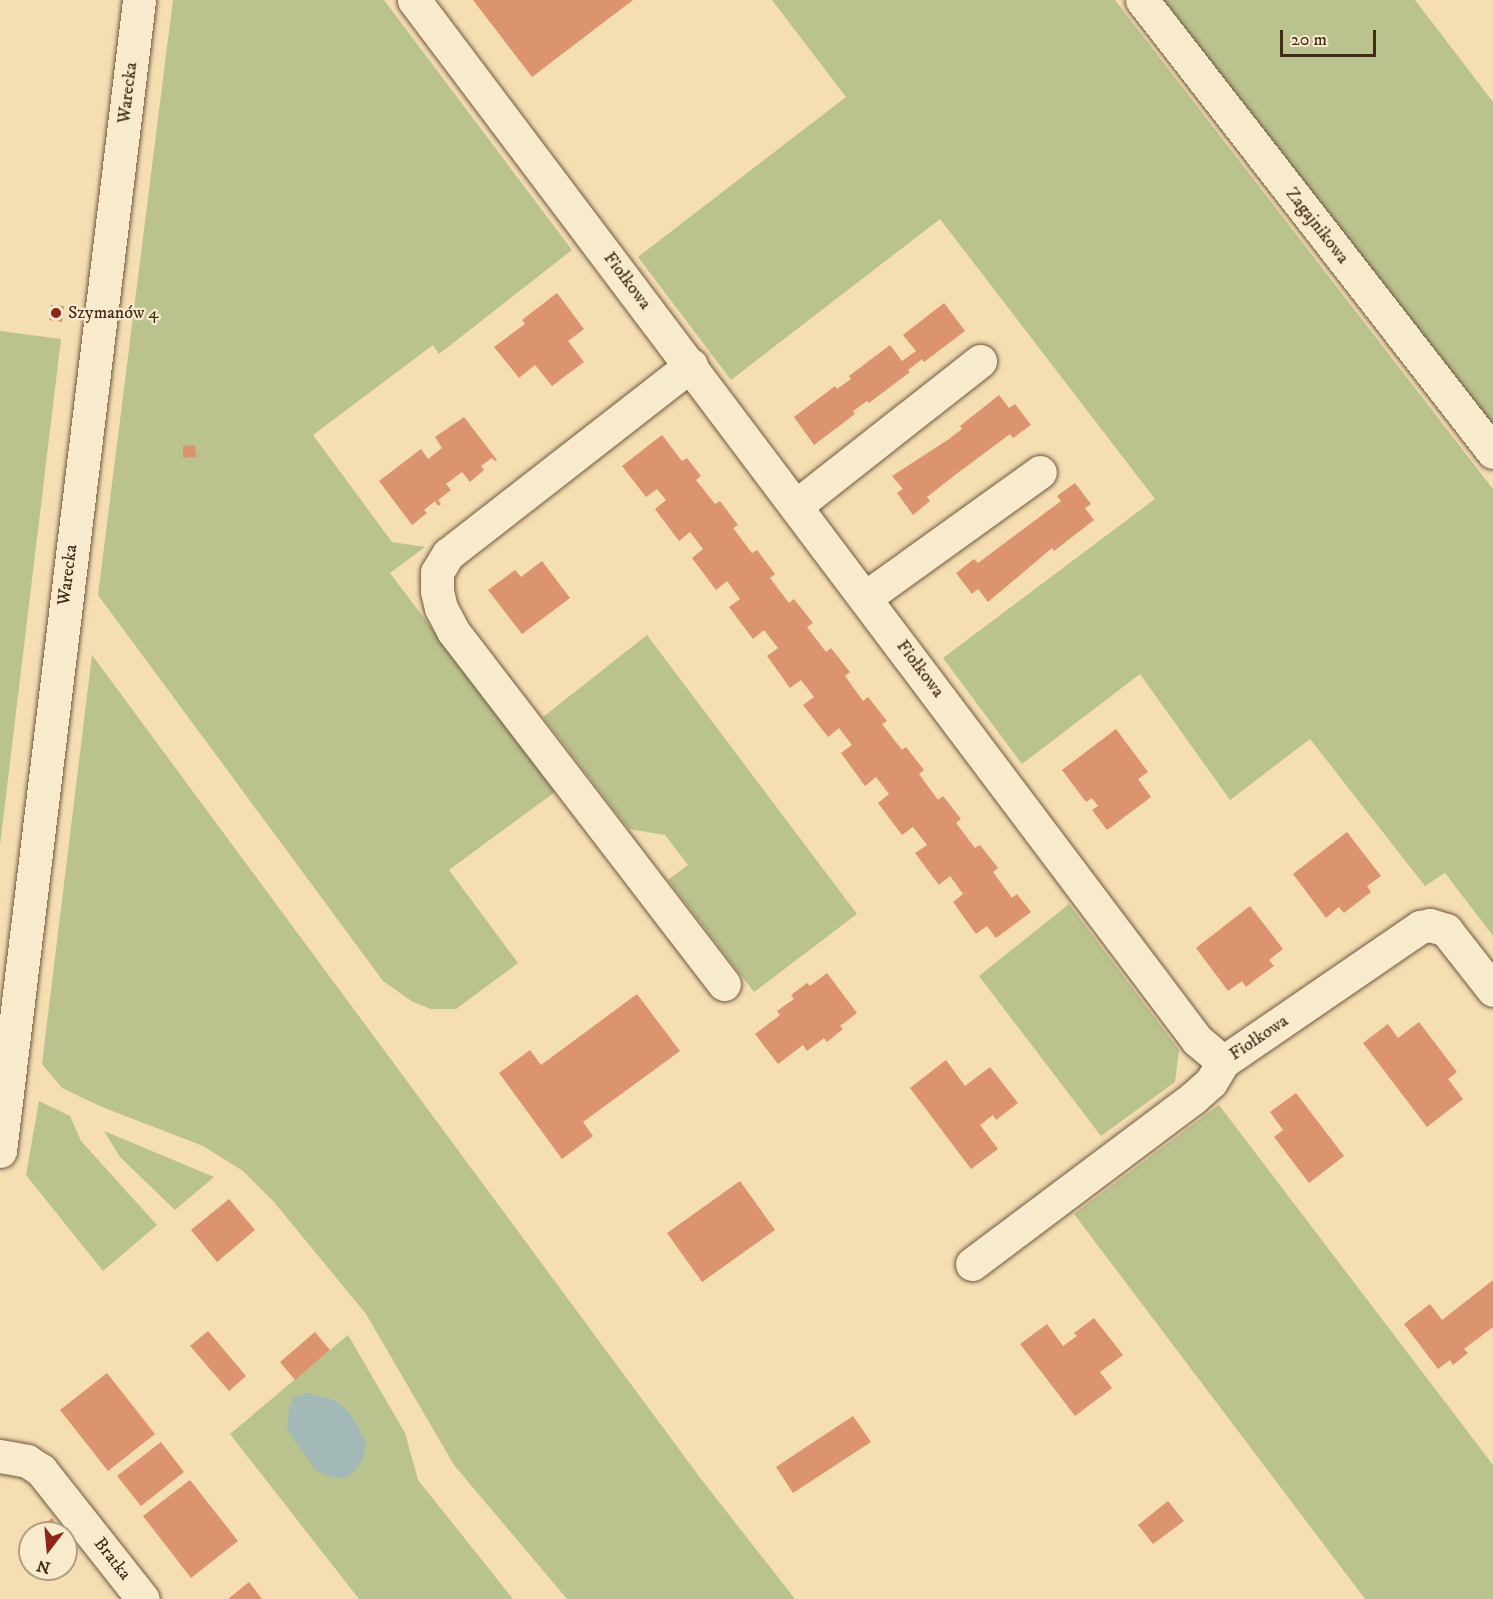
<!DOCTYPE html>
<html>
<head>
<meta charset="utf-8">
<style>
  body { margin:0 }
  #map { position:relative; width:1493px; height:1599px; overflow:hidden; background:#f5deb1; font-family:"IM FELL DW Pica",serif }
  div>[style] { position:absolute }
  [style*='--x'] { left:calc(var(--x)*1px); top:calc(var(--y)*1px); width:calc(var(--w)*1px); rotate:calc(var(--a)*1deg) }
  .green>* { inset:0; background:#bac28d }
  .water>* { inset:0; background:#a2b9b7 }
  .building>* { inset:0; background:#db946f }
  .roads { filter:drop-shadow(0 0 2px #705840) drop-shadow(0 0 2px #705840) }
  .minor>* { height:33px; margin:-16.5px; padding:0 16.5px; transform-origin:16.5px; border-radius:16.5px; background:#f8eacc }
  .dots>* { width:16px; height:16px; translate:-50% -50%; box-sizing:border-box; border:3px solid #f8eacc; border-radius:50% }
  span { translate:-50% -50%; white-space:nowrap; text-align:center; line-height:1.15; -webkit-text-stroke:4.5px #f8eacc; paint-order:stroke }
  .street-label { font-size:18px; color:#442c1a }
  .poi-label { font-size:18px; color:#442c1a }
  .left { translate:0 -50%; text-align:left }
  .north { position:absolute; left:18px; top:1521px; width:60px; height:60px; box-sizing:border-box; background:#f8eacc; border:2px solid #b09e85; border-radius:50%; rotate:196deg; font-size:16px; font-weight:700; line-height:24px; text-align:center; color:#442c1a }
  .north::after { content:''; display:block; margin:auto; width:21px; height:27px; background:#8f2418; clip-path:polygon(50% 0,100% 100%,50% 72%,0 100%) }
  .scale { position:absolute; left:1280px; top:30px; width:96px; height:27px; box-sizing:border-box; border:3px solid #442c1a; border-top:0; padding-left:8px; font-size:18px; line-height:21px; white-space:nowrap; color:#442c1a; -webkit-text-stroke:4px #f8eacc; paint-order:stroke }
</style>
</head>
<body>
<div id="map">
  <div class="green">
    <div style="clip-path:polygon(173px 0,384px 0,572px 250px,439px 354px,433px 345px,313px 435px,392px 542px,425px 547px,390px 573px,555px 792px,449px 870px,518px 963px,456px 1009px,431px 1009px,413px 1002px,383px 981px,98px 595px)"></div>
    <div style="clip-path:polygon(772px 0,1115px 0,1493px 489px,1493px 936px,1445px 873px,1425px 886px,1310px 739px,1230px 800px,1140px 674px,1022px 764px,943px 658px,1155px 499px,940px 219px,731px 380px,638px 257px,846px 97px)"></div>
    <div style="clip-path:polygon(1156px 0,1415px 0,1493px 102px,1493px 430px)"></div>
    <div style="clip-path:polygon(0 331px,61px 339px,0 845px)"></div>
    <div style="clip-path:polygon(647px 635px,857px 914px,754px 992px,668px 880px,688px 865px,665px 835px,629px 829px,543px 717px)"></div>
    <div style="clip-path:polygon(92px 655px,701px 1479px,795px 1599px,567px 1599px,454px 1465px,366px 1314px,274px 1202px,243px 1171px,203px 1146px,102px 1107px,62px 1088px,42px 1064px)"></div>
    <div style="clip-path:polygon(1069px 904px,1179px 1050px,1175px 1082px,1101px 1136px,979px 976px)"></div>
    <div style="clip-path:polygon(39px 1101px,70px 1116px,81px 1141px,157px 1225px,103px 1271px,26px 1175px)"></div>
    <div style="clip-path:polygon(1219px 1105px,1493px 1465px,1493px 1599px,1365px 1599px,1074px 1214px)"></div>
    <div style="clip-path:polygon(104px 1131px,214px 1177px,175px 1210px,120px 1157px)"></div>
    <div style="clip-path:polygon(348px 1335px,405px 1433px,418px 1480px,513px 1599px,359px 1599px,230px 1434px)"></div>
  </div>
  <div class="water">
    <div style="clip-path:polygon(308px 1393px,334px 1400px,349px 1412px,366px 1441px,363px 1461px,349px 1476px,340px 1478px,327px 1476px,315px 1469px,287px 1430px,289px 1409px,294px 1397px)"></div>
  </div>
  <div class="building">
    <div style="clip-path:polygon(473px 0,633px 0,532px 77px)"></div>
    <div style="clip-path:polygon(557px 293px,584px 329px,568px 341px,584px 362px,552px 386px,535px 365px,519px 378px,494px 347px,525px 324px,522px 320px)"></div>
    <div style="clip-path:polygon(944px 303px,965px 331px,924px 362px,922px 359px,908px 370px,910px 372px,869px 403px,867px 401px,853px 411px,855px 414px,814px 445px,794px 417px,835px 386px,837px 389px,851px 379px,849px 376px,890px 345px,902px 361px,916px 351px,903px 335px)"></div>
    <div style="clip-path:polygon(51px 305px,64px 306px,62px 322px,49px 320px)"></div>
    <div style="clip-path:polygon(999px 395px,1009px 408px,1015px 404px,1031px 425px,1013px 438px,1010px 434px,955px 475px,927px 497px,930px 501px,913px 515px,897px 493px,903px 489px,892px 476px,949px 439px,962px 429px,960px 426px)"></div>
    <div style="clip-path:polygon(464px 417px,497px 460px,495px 461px,492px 458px,481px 466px,484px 470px,470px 482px,462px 472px,446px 484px,451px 490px,438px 500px,441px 504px,438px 506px,435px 501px,424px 510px,427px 513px,412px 525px,379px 481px,421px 449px,428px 459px,442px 448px,435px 437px)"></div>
    <div style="clip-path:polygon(662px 435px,682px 461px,687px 458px,701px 476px,696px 480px,715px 504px,720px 501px,738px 525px,733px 528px,752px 553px,757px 550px,775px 574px,770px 578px,789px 603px,794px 599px,813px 623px,807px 627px,826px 652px,831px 648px,850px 672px,845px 676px,863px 701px,868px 697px,887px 721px,882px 724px,902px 750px,906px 747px,924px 770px,919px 774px,938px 800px,943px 796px,961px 819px,956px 823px,975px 848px,980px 845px,998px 868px,993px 872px,1012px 898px,1017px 894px,1031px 912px,996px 938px,987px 926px,976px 934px,953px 902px,963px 894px,950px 876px,939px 885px,915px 853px,927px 845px,913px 827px,902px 835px,878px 803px,889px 794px,876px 777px,865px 786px,841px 753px,852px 745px,839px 728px,828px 737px,803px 705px,814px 697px,801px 680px,790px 688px,767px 656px,778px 648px,764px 630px,753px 639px,729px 607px,740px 599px,727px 581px,716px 590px,692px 558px,703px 549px,690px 532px,679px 541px,655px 509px,666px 500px,657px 489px,646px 497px,622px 466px)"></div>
    <div style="clip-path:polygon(195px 445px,196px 457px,183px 458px,183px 446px)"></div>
    <div style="clip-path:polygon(1075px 483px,1091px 504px,1085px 508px,1094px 520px,1054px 551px,1052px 548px,988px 602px,978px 589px,972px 594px,956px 573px,974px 559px,978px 563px,1006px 542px,1061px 501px,1057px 496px)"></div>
    <div style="clip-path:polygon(542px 561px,570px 598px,522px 634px,488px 590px,515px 570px,521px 577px)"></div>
    <div style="clip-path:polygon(1116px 729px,1148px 772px,1138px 779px,1151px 797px,1107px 830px,1092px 810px,1098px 806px,1092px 798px,1086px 802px,1062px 770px)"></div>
    <div style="clip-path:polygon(1347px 832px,1381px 876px,1367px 886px,1371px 892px,1344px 913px,1339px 907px,1326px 918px,1293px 874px)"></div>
    <div style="clip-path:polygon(1250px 906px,1283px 949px,1269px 960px,1274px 966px,1260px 976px,1246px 987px,1242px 981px,1228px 991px,1196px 948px)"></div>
    <div style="clip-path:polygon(827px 973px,857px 1013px,840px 1026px,843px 1029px,827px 1042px,824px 1038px,807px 1051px,803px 1045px,778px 1064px,755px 1034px,780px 1015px,777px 1011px,794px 999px,791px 995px,807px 983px,810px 986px)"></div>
    <div style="clip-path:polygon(637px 994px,680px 1051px,583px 1122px,593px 1136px,562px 1159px,499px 1073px,530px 1050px,541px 1065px)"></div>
    <div style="clip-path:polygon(1419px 1022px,1457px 1072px,1448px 1079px,1463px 1099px,1427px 1127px,1363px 1043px,1388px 1024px,1398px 1038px)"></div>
    <div style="clip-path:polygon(946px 1060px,965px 1086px,990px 1067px,1018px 1103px,996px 1120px,993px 1115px,980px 1125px,998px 1149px,971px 1169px,910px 1088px)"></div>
    <div style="clip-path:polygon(1296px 1093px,1344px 1156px,1309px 1183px,1274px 1137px,1283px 1130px,1270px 1112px)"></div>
    <div style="clip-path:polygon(740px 1181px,775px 1230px,702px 1282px,667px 1233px)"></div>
    <div style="clip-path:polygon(229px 1199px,255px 1230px,217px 1262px,191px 1230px)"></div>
    <div style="clip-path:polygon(1493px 1280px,1493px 1327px,1464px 1349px,1468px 1353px,1453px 1365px,1450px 1360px,1438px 1369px,1404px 1324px,1430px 1304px,1442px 1320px)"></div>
    <div style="clip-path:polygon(1094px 1318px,1123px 1355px,1100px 1372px,1112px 1388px,1075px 1416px,1020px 1344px,1047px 1324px,1063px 1346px,1077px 1336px,1074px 1333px)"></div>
    <div style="clip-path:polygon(208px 1331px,246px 1376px,229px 1391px,190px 1346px)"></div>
    <div style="clip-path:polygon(315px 1332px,330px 1350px,295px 1380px,280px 1362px)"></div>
    <div style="clip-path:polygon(107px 1373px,155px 1434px,108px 1471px,60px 1410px)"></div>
    <div style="clip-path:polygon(853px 1416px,871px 1442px,793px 1493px,776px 1467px)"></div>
    <div style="clip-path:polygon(161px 1442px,184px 1472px,141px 1506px,117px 1476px)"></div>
    <div style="clip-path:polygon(190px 1480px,238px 1541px,191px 1578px,143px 1516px)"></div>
    <div style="clip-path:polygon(1168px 1501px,1184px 1521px,1153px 1544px,1138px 1525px)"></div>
    <div style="clip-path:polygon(52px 1518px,63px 1533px,40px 1533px,37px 1529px)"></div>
    <div style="clip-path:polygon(249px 1582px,262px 1599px,228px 1599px)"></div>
  </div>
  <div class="roads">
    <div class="minor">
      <div style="--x:414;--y:0;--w:1302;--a:53.02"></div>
      <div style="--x:1197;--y:1040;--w:34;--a:40"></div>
      <div style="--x:1223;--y:1062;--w:239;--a:-34.4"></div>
      <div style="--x:1420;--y:927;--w:10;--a:-11"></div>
      <div style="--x:1430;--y:925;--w:17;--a:17"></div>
      <div style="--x:1446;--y:930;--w:76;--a:51.9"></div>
      <div style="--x:1142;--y:0;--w:572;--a:52.17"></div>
      <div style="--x:691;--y:365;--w:308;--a:142.1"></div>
      <div style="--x:448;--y:554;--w:21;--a:121"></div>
      <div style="--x:437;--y:572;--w:19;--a:90"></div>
      <div style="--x:437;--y:591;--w:17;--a:77"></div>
      <div style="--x:441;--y:608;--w:26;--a:62"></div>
      <div style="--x:453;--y:631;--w:445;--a:52.5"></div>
      <div style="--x:797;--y:505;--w:233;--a:-38.2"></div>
      <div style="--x:866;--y:597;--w:214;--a:-35.7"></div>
      <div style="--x:0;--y:1151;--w:1159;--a:-83.11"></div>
      <div style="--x:972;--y:1264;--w:275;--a:-36.9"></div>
      <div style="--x:1192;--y:1099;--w:25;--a:-42"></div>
      <div style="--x:1211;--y:1082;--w:23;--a:-59"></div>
      <div style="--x:0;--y:1456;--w:27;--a:10"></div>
      <div style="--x:27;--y:1461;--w:17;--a:33"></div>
      <div style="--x:41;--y:1470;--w:164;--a:51.7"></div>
    </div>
  </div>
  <div class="dots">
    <div style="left:56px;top:313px;background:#8f2418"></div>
  </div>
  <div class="street-label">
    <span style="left:128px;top:93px;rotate:-83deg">Warecka</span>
    <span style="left:1317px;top:226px;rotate:52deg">Zagajnikowa</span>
    <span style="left:627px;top:281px;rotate:53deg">Fiołkowa</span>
    <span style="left:68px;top:575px;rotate:-83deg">Warecka</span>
    <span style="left:920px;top:669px;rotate:53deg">Fiołkowa</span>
    <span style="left:1259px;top:1038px;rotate:-34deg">Fiołkowa</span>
    <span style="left:112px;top:1559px;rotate:52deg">Bratka</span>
  </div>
  <div class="poi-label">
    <span class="left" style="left:68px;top:313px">Szymanów 4</span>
  </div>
  <div class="north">N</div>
  <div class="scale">20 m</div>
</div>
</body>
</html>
